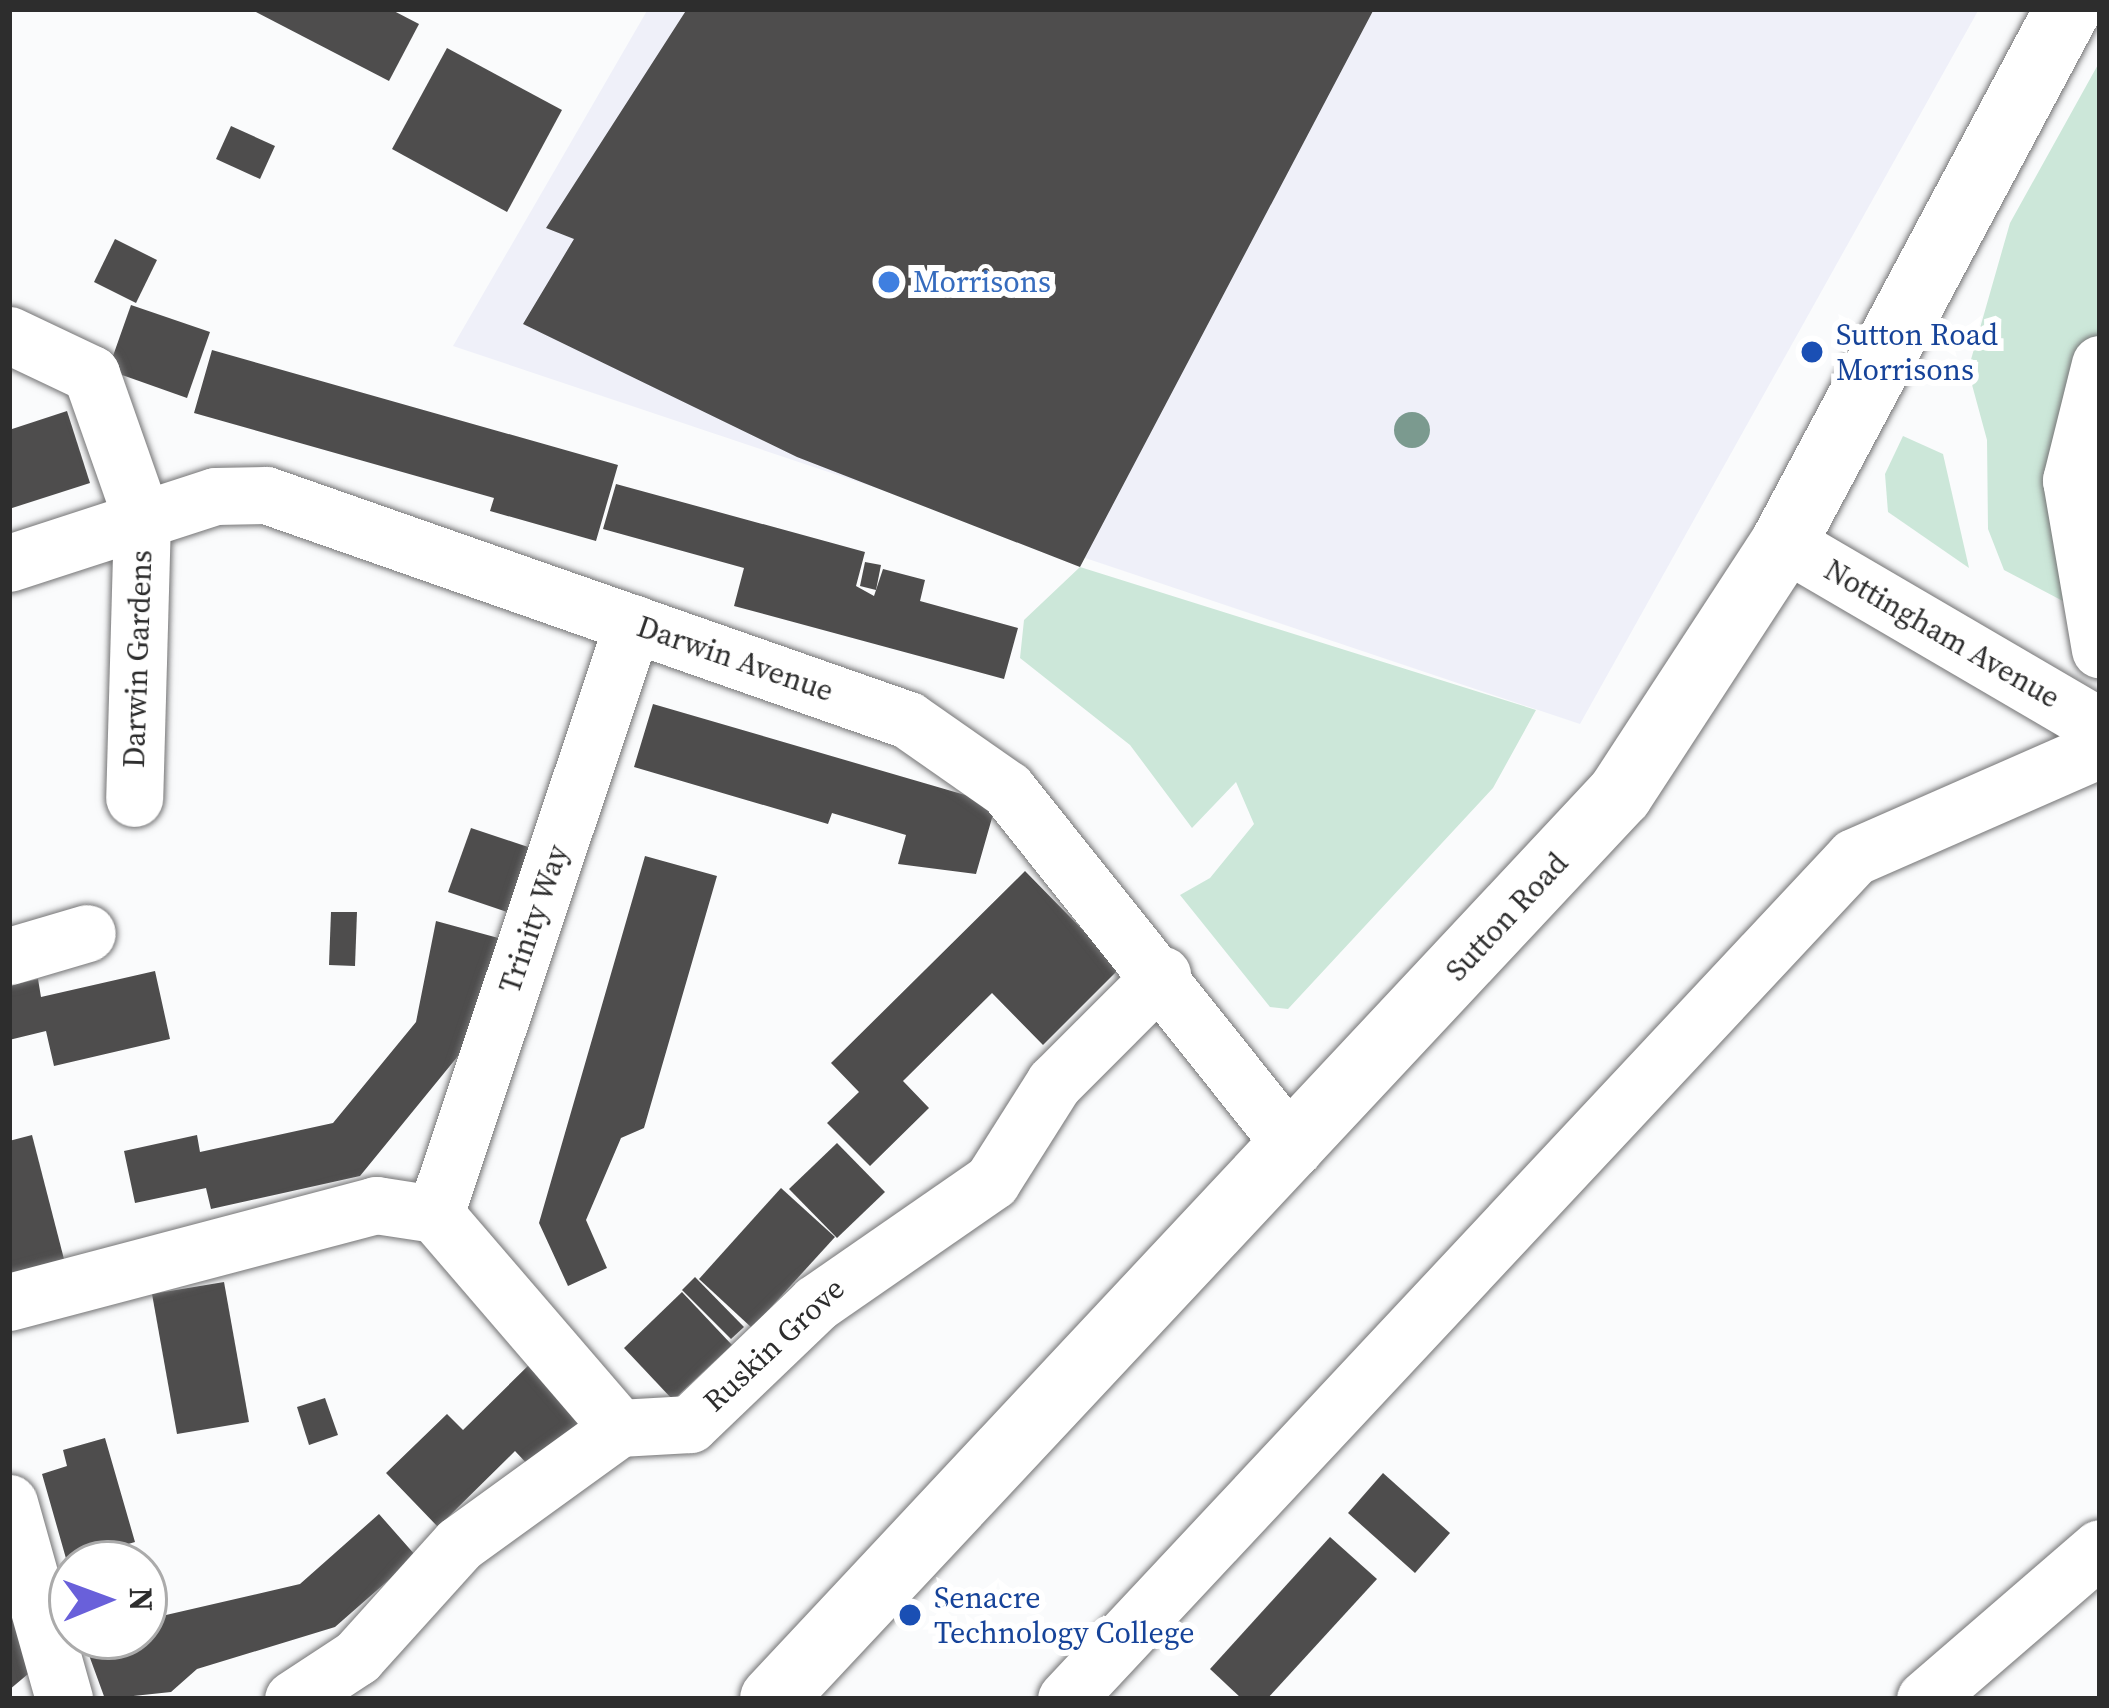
<!DOCTYPE html>
<html>
<head>
<meta charset="utf-8">
<style>
  body { margin:0 }
  #map { position:relative; width:2109px; height:1708px; overflow:hidden; background:#fafbfc; font-family:"Source Serif 4",serif }
  div>[style] { position:absolute }
  [style*='--x'] { left:calc(var(--x)*1px); top:calc(var(--y)*1px); width:calc(var(--w)*1px); rotate:calc(var(--a)*1deg) }
  .built>* { inset:0; background:#eff0f9 }
  .green>* { inset:0; background:#cce7d9 }
  .building>* { inset:0; background:#4e4d4d }
  .roads { filter:drop-shadow(0 0 3px #747475) drop-shadow(0 0 3px #747475) }
  .minor>* { height:57px; margin:-28.5px; padding:0 28.5px; transform-origin:28.5px; border-radius:28.5px; background:#fff }
  .major>* { height:66px; margin:-33px; padding:0 33px; transform-origin:33px; border-radius:33px; background:#fff }
  .trees>* { width:36px; height:36px; margin:-18px; border-radius:50%; background:#7b9a8f }
  .dots>* { width:33px; height:33px; translate:-50% -50%; box-sizing:border-box; border:6px solid #fff; border-radius:50% }
  span { translate:-50% -50%; white-space:nowrap; text-align:center; line-height:1.15; -webkit-text-stroke:12px #fff; paint-order:stroke }
  .shop-label { font-size:30px; color:#366cbe }
  .left { translate:0 -50%; text-align:left }
  .transit-label { font-size:30px; color:#164399 }
  .street-label { font-size:30px; color:#2d2d2d }
  .frame { position:absolute; inset:0; border:12px solid #2d2d2d; pointer-events:none }
  .north { position:absolute; left:48px; top:1540px; width:120px; height:120px; box-sizing:border-box; background:#fff; border:3px solid #ababab; border-radius:50%; rotate:89deg; font-size:33px; font-weight:700; line-height:48px; text-align:center; color:#2d2d2d }
  .north::after { content:''; display:block; margin:auto; width:42px; height:54px; background:#6960da; clip-path:polygon(50% 0,100% 100%,50% 72%,0 100%) }
</style>
</head>
<body>
<div id="map">
  <div class="built">
    <div style="clip-path:polygon(648px 9px,1979px 9px,1580px 724px,453px 346px)"></div>
  </div>
  <div class="green">
    <div style="clip-path:polygon(2100px 61px,2100px 337px,2078px 609px,2004px 570px,1988px 529px,1987px 440px,1968px 370px,2010px 223px)"></div>
    <div style="clip-path:polygon(1903px 436px,1943px 454px,1969px 568px,1888px 512px,1885px 474px)"></div>
    <div style="clip-path:polygon(1080px 567px,1536px 710px,1493px 788px,1288px 1009px,1270px 1007px,1180px 895px,1210px 878px,1254px 824px,1236px 782px,1192px 828px,1130px 745px,1020px 658px,1024px 620px)"></div>
  </div>
  <div class="building">
    <div style="clip-path:polygon(250px 9px,390px 9px,419px 24px,389px 81px)"></div>
    <div style="clip-path:polygon(687px 9px,1374px 9px,1080px 567px,797px 457px,523px 324px,574px 239px,546px 228px)"></div>
    <div style="clip-path:polygon(447px 48px,562px 110px,507px 212px,392px 149px)"></div>
    <div style="clip-path:polygon(231px 126px,275px 146px,260px 179px,216px 159px)"></div>
    <div style="clip-path:polygon(115px 239px,157px 260px,136px 303px,94px 282px)"></div>
    <div style="clip-path:polygon(131px 305px,210px 332px,187px 398px,108px 370px)"></div>
    <div style="clip-path:polygon(212px 350px,618px 465px,596px 541px,490px 511px,494px 498px,194px 413px)"></div>
    <div style="clip-path:polygon(67px 411px,90px 483px,9px 509px,9px 430px)"></div>
    <div style="clip-path:polygon(616px 484px,865px 552px,856px 586px,874px 596px,883px 569px,925px 580px,920px 601px,1018px 628px,1004px 679px,734px 606px,744px 568px,603px 529px)"></div>
    <div style="clip-path:polygon(865px 562px,881px 565px,876px 590px,860px 586px)"></div>
    <div style="clip-path:polygon(653px 704px,996px 804px,976px 874px,898px 864px,906px 835px,832px 813px,828px 824px,634px 767px)"></div>
    <div style="clip-path:polygon(471px 828px,537px 850px,516px 915px,448px 892px)"></div>
    <div style="clip-path:polygon(645px 856px,717px 876px,644px 1128px,621px 1138px,586px 1220px,607px 1268px,568px 1286px,539px 1223px)"></div>
    <div style="clip-path:polygon(1025px 871px,1120px 968px,1043px 1045px,992px 993px,903px 1081px,929px 1108px,870px 1166px,827px 1123px,859px 1092px,831px 1063px)"></div>
    <div style="clip-path:polygon(331px 912px,357px 912px,355px 966px,329px 965px)"></div>
    <div style="clip-path:polygon(436px 921px,502px 939px,476px 1034px,360px 1176px,211px 1209px,206px 1188px,135px 1203px,124px 1151px,197px 1135px,200px 1152px,333px 1123px,416px 1022px)"></div>
    <div style="clip-path:polygon(155px 971px,170px 1039px,54px 1066px,46px 1031px,9px 1040px,9px 986px,38px 979px,41px 997px)"></div>
    <div style="clip-path:polygon(32px 1135px,65px 1263px,9px 1277px,9px 1141px)"></div>
    <div style="clip-path:polygon(837px 1143px,885px 1192px,837px 1238px,789px 1189px)"></div>
    <div style="clip-path:polygon(781px 1188px,835px 1237px,752px 1328px,699px 1279px)"></div>
    <div style="clip-path:polygon(695px 1277px,744px 1327px,731px 1339px,682px 1290px)"></div>
    <div style="clip-path:polygon(224px 1282px,249px 1422px,177px 1434px,152px 1294px)"></div>
    <div style="clip-path:polygon(682px 1292px,732px 1345px,673px 1400px,624px 1348px)"></div>
    <div style="clip-path:polygon(536px 1358px,589px 1413px,532px 1469px,515px 1451px,438px 1527px,386px 1473px,447px 1414px,463px 1430px)"></div>
    <div style="clip-path:polygon(325px 1398px,338px 1435px,309px 1445px,297px 1407px)"></div>
    <div style="clip-path:polygon(105px 1438px,135px 1542px,67px 1562px,42px 1474px,67px 1466px,63px 1450px)"></div>
    <div style="clip-path:polygon(1383px 1473px,1450px 1533px,1415px 1573px,1348px 1513px)"></div>
    <div style="clip-path:polygon(379px 1514px,416px 1556px,335px 1627px,197px 1669px,171px 1692px,105px 1699px,82px 1636px,144px 1636px,144px 1608px,166px 1615px,300px 1584px)"></div>
    <div style="clip-path:polygon(1330px 1537px,1377px 1579px,1267px 1699px,1242px 1699px,1210px 1669px)"></div>
    <div style="clip-path:polygon(9px 1600px,28px 1674px,9px 1690px)"></div>
  </div>
  <div class="roads">
    <div class="minor">
      <div style="--x:9;--y:335;--w:91;--a:25.4"></div>
      <div style="--x:91;--y:374;--w:154;--a:70.6"></div>
      <div style="--x:142;--y:519;--w:279;--a:91.6"></div>
      <div style="--x:2100;--y:364;--w:120;--a:104"></div>
      <div style="--x:2071;--y:480;--w:172;--a:80.3"></div>
      <div style="--x:1784;--y:542;--w:366;--a:30.3"></div>
      <div style="--x:9;--y:563;--w:217;--a:-18"></div>
      <div style="--x:215;--y:496;--w:51;--a:-1.1"></div>
      <div style="--x:266;--y:495;--w:680;--a:19.31"></div>
      <div style="--x:908;--y:720;--w:121;--a:34.9"></div>
      <div style="--x:1007;--y:789;--w:460;--a:51.4"></div>
      <div style="--x:9;--y:956;--w:81;--a:-16.4"></div>
      <div style="--x:435;--y:1214;--w:623;--a:-71.48"></div>
      <div style="--x:9;--y:1302;--w:380;--a:-14.8"></div>
      <div style="--x:376;--y:1205;--w:60;--a:8.7"></div>
      <div style="--x:435;--y:1214;--w:282;--a:49.3"></div>
      <div style="--x:9;--y:1503;--w:204;--a:74.3"></div>
      <div style="--x:293;--y:1699;--w:77;--a:-33.3"></div>
      <div style="--x:357;--y:1657;--w:152;--a:-47.9"></div>
      <div style="--x:459;--y:1544;--w:198;--a:-35.9"></div>
      <div style="--x:619;--y:1428;--w:71;--a:-3.2"></div>
      <div style="--x:690;--y:1424;--w:175;--a:-43.8"></div>
      <div style="--x:816;--y:1303;--w:214;--a:-34.7"></div>
      <div style="--x:992;--y:1181;--w:116;--a:-57.7"></div>
      <div style="--x:1054;--y:1083;--w:153;--a:-45"></div>
      <div style="--x:1066;--y:1699;--w:1153;--a:-46.9"></div>
      <div style="--x:1854;--y:857;--w:269;--a:-23.7"></div>
      <div style="--x:1925;--y:1699;--w:231;--a:-40.8"></div>
    </div>
    <div class="major">
      <div style="--x:773;--y:1699;--w:1240;--a:-46.9"></div>
      <div style="--x:1620;--y:794;--w:301;--a:-56.9"></div>
      <div style="--x:1784;--y:542;--w:604;--a:-61.95"></div>
    </div>
  </div>
  <div class="trees">
    <div style="left:1412px;top:430px"></div>
  </div>
  <div class="dots">
    <div style="left:889px;top:282px;background:#3f7fe0"></div>
    <div style="left:1812px;top:352px;background:#1a4fb4"></div>
    <div style="left:910px;top:1615px;background:#1a4fb4"></div>
  </div>
  <div class="shop-label">
    <span class="left" style="left:913px;top:282px">Morrisons</span>
  </div>
  <div class="transit-label">
    <span class="left" style="left:1836px;top:352px">Sutton Road<br>Morrisons</span>
    <span class="left" style="left:934px;top:1615px">Senacre<br>Technology College</span>
  </div>
  <div class="street-label">
    <span style="left:1942px;top:634px;rotate:30deg">Nottingham Avenue</span>
    <span style="left:138px;top:659px;rotate:-88deg">Darwin Gardens</span>
    <span style="left:735px;top:659px;rotate:19deg">Darwin Avenue</span>
    <span style="left:1507px;top:917px;rotate:-47deg">Sutton Road</span>
    <span style="left:534px;top:919px;rotate:-71deg">Trinity Way</span>
    <span style="left:774px;top:1345px;rotate:-43deg">Ruskin Grove</span>
  </div>
  <div class="frame"></div>
  <div class="north">N</div>
</div>
</body>
</html>
